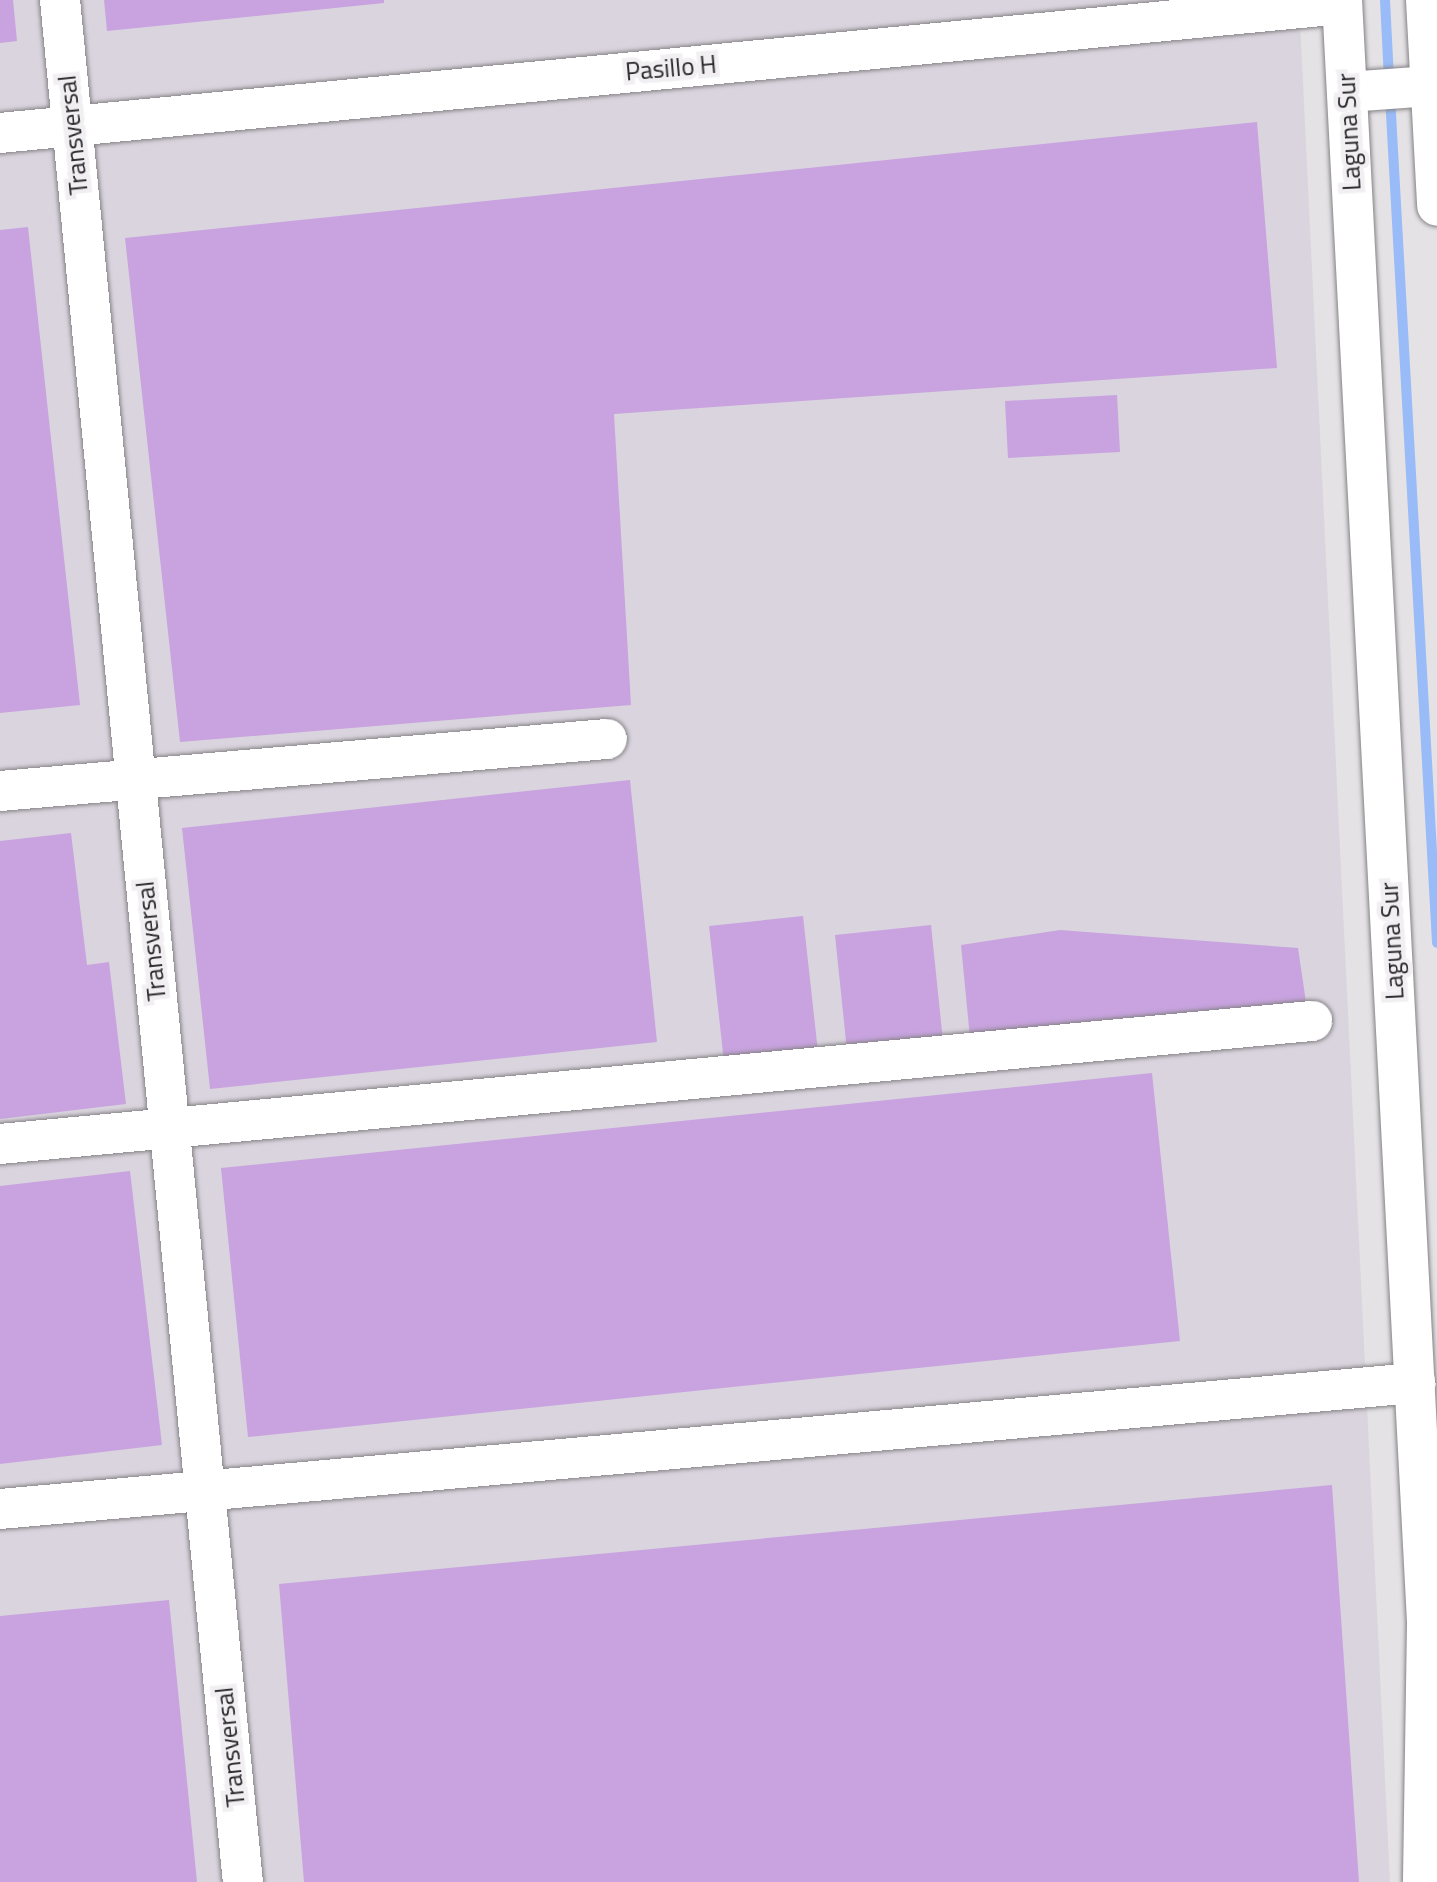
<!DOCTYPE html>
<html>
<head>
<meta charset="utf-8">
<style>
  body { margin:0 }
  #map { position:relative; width:1437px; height:1882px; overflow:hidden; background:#e4e2e5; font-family:"Titillium Web",sans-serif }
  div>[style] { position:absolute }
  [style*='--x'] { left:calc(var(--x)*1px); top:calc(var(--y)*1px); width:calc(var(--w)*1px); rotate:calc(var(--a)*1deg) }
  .built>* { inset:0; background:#dad4de }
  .stream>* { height:10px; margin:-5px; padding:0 5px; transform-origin:5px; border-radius:5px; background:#99bbf7 }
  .building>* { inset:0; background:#c8a3df }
  .roads { filter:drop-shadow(0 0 2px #858386) drop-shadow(0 0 2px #858386) }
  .minor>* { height:40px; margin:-20px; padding:0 20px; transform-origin:20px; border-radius:20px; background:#fff }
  span { translate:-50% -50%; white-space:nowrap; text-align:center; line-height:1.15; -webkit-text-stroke:9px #f1eff2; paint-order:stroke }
  .street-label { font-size:25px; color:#282729 }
</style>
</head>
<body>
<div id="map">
  <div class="built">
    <div style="clip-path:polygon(0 0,1299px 0,1390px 1882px,0 1882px)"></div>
  </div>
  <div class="stream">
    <div style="--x:1385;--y:0;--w:79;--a:87.1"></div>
    <div style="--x:1390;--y:96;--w:848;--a:86.82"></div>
  </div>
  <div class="building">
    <div style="clip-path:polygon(0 0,13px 0,17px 41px,0 43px)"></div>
    <div style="clip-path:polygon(104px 0,384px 0,384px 3px,107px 31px)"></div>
    <div style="clip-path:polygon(1257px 122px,1277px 368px,614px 414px,631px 705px,180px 742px,125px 238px)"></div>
    <div style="clip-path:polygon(28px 227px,80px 705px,0 713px,0 230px)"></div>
    <div style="clip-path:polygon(1117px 395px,1120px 452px,1008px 458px,1005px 401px)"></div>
    <div style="clip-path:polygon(630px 780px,657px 1042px,210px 1089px,182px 828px)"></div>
    <div style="clip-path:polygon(71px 833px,87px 965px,109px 962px,126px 1104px,0 1119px,0 841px)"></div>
    <div style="clip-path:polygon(803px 916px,818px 1052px,724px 1062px,709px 926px)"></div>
    <div style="clip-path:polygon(931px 925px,943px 1041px,847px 1051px,835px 935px)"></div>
    <div style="clip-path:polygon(1060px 930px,1298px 948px,1307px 1009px,970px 1038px,961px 945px)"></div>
    <div style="clip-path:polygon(1152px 1073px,1180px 1341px,248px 1437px,221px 1168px)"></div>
    <div style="clip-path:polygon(130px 1171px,162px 1445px,0 1464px,0 1186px)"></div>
    <div style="clip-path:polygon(1332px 1485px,1359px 1882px,304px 1882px,279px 1584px)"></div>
    <div style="clip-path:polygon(169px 1600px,197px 1882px,0 1882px,0 1616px)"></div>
  </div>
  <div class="roads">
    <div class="minor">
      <div style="--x:60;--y:0;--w:1891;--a:84.45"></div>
      <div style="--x:1342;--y:0;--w:1626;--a:87"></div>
      <div style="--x:1427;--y:1624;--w:258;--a:90.9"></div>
      <div style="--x:1426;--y:0;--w:206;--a:86.9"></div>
      <div style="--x:1347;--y:92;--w:84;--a:-4.1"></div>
      <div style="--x:0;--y:133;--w:1348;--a:-5.49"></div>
      <div style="--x:0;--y:791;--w:609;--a:-4.9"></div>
      <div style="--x:0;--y:1144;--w:1318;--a:-5.36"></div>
      <div style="--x:0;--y:1509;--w:1421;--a:-5.09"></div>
    </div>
  </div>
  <div class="street-label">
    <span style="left:671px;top:68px;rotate:-5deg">Pasillo H</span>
    <span style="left:1349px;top:132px;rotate:-93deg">Laguna Sur</span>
    <span style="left:73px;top:135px;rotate:-96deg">Transversal</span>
    <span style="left:151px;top:941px;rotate:-96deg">Transversal</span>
    <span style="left:1392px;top:941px;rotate:-93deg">Laguna Sur</span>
    <span style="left:230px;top:1747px;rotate:-96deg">Transversal</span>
  </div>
</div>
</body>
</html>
